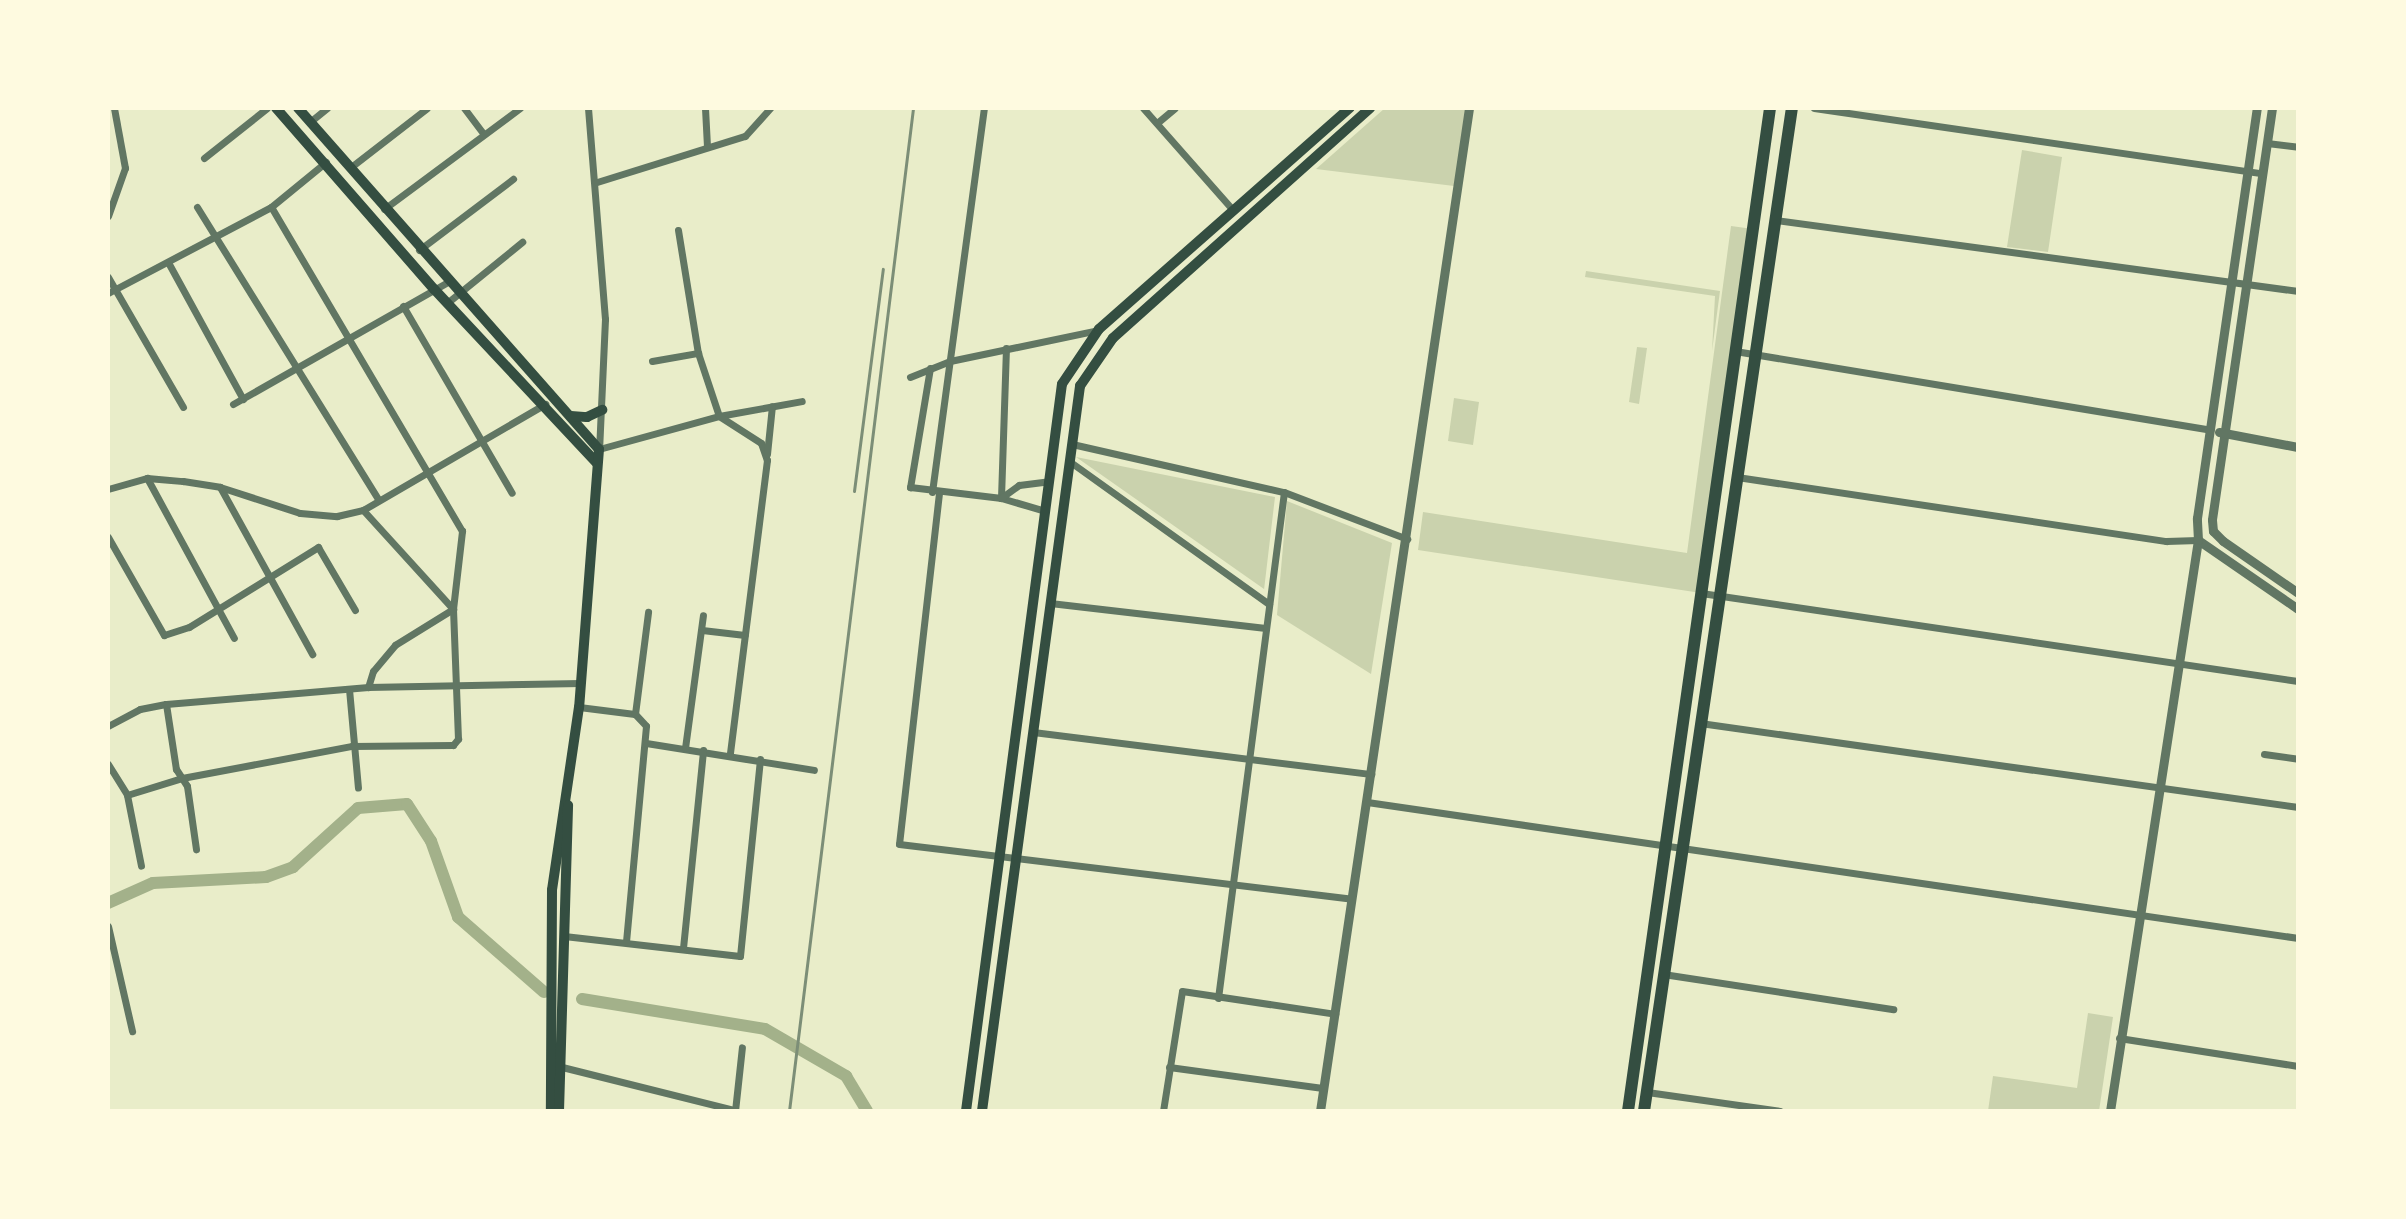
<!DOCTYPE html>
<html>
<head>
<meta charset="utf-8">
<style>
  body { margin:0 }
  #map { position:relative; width:2406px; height:1219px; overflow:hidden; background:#e9edc9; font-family:Figtree,sans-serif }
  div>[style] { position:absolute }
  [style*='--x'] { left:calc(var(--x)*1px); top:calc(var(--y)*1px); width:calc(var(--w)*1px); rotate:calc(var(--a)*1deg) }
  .green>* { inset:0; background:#cad2ad }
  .canal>* { height:12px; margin:-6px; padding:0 6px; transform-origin:6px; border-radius:6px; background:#a3b18a }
  .minor>* { height:7px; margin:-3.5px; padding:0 3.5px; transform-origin:3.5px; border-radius:3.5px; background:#617663 }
  .tertiary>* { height:9px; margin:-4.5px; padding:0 4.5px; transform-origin:4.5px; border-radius:4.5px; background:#617663 }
  .secondary>* { height:10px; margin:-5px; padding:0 5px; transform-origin:5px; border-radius:5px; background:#344e41 }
  .primary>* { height:12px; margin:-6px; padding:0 6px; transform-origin:6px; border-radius:6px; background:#344e41 }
  .rail>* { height:3px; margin:-1.5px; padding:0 1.5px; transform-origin:1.5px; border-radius:1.5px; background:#7c8e77 }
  span { translate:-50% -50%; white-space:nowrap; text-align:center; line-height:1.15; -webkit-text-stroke:6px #fefae0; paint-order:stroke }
  .frame { position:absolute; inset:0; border:110px solid #fefae0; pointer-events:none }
</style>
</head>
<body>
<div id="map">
  <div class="green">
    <div style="clip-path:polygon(1385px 108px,1467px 108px,1454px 186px,1316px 169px)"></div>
    <div style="clip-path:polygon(2022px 150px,2062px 157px,2048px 252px,2007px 247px)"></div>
    <div style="clip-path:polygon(1731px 226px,1753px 229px,1701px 593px,1418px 550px,1423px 512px,1687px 553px)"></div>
    <div style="clip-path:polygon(1586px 271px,1720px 291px,1712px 351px,1715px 296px,1585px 277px)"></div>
    <div style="clip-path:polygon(1637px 347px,1647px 348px,1639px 404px,1629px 402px)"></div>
    <div style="clip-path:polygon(1454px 398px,1479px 402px,1473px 445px,1448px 441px)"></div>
    <div style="clip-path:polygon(1076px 457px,1275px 497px,1264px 590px,1264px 589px)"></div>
    <div style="clip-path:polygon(1287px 501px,1392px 543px,1371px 674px,1277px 615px)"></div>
    <div style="clip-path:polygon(2088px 1013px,2113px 1017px,2099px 1111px,1988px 1111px,1993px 1076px,2077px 1088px)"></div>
  </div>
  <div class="canal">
    <div style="--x:108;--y:903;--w:49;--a:-24"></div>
    <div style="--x:153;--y:883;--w:113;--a:-3"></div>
    <div style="--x:266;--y:877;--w:29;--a:-20"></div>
    <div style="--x:293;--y:867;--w:88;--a:-42.2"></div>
    <div style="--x:358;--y:808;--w:49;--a:-4.7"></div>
    <div style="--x:407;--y:804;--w:44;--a:57"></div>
    <div style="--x:431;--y:841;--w:81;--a:70.4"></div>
    <div style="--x:458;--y:917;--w:114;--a:41.1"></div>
    <div style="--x:582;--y:999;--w:185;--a:9.3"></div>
    <div style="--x:765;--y:1029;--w:94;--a:30.1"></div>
    <div style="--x:846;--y:1076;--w:41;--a:59"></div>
  </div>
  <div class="minor">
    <div style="--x:464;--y:108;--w:31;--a:53"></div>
    <div style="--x:588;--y:108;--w:212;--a:85.4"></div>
    <div style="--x:605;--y:319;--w:130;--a:92.6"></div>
    <div style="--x:599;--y:449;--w:124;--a:-15.4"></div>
    <div style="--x:719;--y:416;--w:84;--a:-10.2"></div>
    <div style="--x:705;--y:108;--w:37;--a:87"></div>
    <div style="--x:1143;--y:108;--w:136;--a:48.6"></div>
    <div style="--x:1814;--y:108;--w:453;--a:8.3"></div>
    <div style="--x:311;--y:121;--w:21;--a:-39"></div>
    <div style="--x:1157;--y:123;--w:23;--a:-40"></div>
    <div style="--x:2267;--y:143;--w:31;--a:7"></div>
    <div style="--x:204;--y:158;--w:80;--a:-38.4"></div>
    <div style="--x:351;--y:167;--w:96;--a:-37.8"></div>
    <div style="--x:597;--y:182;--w:155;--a:-17.3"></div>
    <div style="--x:745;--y:136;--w:38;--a:-48"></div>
    <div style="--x:197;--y:207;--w:344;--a:58.2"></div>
    <div style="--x:384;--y:209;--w:169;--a:-36.6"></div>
    <div style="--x:108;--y:216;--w:51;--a:-70.5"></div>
    <div style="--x:125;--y:168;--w:61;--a:-100.4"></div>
    <div style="--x:1776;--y:220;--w:527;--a:7.75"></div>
    <div style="--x:678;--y:230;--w:125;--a:80.8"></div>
    <div style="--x:698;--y:353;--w:66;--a:71.6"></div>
    <div style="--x:719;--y:416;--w:50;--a:32.7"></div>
    <div style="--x:761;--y:443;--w:18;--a:71"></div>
    <div style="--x:767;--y:460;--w:296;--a:97.2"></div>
    <div style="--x:419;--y:250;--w:118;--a:-37.1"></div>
    <div style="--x:169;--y:264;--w:154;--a:61.3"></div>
    <div style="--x:108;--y:277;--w:150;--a:60"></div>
    <div style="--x:108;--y:293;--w:184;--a:-27.8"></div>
    <div style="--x:271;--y:207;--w:71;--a:-39.3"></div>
    <div style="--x:447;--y:303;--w:97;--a:-39.1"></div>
    <div style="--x:403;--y:306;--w:216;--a:59.8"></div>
    <div style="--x:1735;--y:351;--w:482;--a:9.4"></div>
    <div style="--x:652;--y:361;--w:47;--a:-9.9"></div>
    <div style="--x:930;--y:368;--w:121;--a:99.5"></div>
    <div style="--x:910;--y:487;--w:92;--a:6.9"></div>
    <div style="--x:1001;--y:498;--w:43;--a:16.3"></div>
    <div style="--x:910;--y:377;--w:43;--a:-21.8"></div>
    <div style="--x:950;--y:361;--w:151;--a:-11.8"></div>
    <div style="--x:233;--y:404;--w:247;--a:-29.6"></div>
    <div style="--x:1072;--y:444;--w:217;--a:12.8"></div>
    <div style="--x:1284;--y:492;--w:132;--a:20.9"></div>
    <div style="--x:767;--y:454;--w:48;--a:-84.1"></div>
    <div style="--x:1069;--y:461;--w:246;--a:35.6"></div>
    <div style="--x:1737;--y:477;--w:434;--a:8.5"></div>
    <div style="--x:2166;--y:541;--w:32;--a:-2"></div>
    <div style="--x:147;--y:478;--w:182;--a:61.5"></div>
    <div style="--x:220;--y:487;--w:191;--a:61.1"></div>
    <div style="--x:108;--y:489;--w:41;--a:-15.8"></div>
    <div style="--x:147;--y:478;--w:36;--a:5"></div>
    <div style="--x:183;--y:481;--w:37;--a:9"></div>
    <div style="--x:220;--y:487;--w:84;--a:18"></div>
    <div style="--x:300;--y:513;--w:37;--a:5"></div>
    <div style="--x:337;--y:516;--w:27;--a:-13"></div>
    <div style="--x:363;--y:510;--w:211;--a:-30.2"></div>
    <div style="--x:932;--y:492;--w:388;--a:-82.3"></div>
    <div style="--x:939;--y:493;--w:353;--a:96.5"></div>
    <div style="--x:899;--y:844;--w:456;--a:6.9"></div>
    <div style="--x:1001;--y:498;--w:150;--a:-88.1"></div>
    <div style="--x:1001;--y:498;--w:22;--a:-36"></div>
    <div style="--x:1019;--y:485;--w:26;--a:-7"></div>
    <div style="--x:363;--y:510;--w:134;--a:47.7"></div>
    <div style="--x:453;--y:609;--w:68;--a:148.2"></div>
    <div style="--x:395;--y:645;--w:34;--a:130"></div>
    <div style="--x:373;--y:671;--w:17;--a:107"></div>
    <div style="--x:108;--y:537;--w:113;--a:60.3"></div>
    <div style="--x:164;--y:635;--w:26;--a:-18"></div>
    <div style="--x:189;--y:627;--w:152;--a:-31.8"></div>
    <div style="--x:318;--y:547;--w:73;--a:59.6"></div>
    <div style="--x:1701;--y:593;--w:603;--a:8.39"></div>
    <div style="--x:1050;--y:603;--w:217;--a:6.6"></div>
    <div style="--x:702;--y:630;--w:43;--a:6.6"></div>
    <div style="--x:349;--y:689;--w:99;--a:84.8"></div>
    <div style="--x:166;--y:704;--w:66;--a:81.3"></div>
    <div style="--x:176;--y:769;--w:20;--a:57"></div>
    <div style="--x:187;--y:786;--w:64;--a:81.9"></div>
    <div style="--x:579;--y:707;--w:56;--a:7.1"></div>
    <div style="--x:635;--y:714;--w:16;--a:47"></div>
    <div style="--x:646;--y:726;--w:215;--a:95.3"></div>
    <div style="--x:635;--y:714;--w:103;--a:-82.7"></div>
    <div style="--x:1700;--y:723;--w:604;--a:8"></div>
    <div style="--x:108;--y:726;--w:36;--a:-28"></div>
    <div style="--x:140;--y:709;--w:26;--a:-11"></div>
    <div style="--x:166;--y:704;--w:203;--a:-4.8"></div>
    <div style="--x:368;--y:687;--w:213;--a:-1.1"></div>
    <div style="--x:1033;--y:732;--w:341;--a:7.1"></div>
    <div style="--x:646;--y:743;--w:170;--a:9.1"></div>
    <div style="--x:685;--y:748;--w:134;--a:-82.3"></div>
    <div style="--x:2264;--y:754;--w:34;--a:8"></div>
    <div style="--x:108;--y:764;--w:36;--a:58"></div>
    <div style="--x:127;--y:795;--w:72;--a:78.8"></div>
    <div style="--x:127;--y:795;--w:58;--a:-17.2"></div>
    <div style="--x:182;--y:778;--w:173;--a:-10.7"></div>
    <div style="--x:352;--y:746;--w:101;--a:-0.6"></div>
    <div style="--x:453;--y:745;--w:8;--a:-50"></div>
    <div style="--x:458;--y:739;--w:130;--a:-92.2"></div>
    <div style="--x:453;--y:609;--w:79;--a:-83.4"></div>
    <div style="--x:462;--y:531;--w:376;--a:-120.5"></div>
    <div style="--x:1367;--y:802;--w:941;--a:8.31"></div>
    <div style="--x:108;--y:926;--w:108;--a:77.1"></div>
    <div style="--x:564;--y:936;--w:177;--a:6.5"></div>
    <div style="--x:740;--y:956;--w:198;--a:-84.2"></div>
    <div style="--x:683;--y:948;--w:199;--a:-84.2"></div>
    <div style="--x:1663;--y:974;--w:233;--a:8.7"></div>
    <div style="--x:1218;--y:998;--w:510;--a:-82.57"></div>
    <div style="--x:2119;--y:1038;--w:181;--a:8.9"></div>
    <div style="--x:558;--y:1066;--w:182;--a:14"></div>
    <div style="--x:1169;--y:1067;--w:155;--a:7.8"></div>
    <div style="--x:1647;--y:1092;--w:134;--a:8.1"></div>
    <div style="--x:735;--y:1111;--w:64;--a:-83.8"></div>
    <div style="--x:1163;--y:1111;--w:121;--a:-81"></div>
    <div style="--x:1182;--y:991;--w:155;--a:8.5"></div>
  </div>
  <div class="tertiary">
    <div style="--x:2272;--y:108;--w:416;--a:98.3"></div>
    <div style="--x:2212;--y:520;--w:11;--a:85"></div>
    <div style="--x:2213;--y:531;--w:14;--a:45"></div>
    <div style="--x:2223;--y:541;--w:91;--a:34.7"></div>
    <div style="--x:2219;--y:432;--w:80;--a:10.8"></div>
    <div style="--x:2198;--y:540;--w:121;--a:34.6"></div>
    <div style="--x:1320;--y:1111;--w:1014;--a:-81.55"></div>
    <div style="--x:2110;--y:1111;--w:578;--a:-81.24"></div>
    <div style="--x:2198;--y:540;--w:22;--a:-93"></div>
    <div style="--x:2197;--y:518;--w:414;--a:-81.7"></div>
  </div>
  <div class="secondary">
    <div style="--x:276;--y:108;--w:240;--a:48.9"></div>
    <div style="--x:434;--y:289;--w:238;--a:46.9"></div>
    <div style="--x:298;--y:108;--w:455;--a:48.6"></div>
    <div style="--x:599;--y:449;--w:259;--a:94.4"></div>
    <div style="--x:579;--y:707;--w:185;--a:98.4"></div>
    <div style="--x:552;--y:890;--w:221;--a:90.3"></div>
    <div style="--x:571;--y:416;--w:16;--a:4"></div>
    <div style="--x:587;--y:417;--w:17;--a:-25"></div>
    <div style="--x:559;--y:1111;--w:306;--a:-88.3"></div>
    <div style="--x:966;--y:1111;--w:733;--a:-82.48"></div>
    <div style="--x:1062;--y:384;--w:66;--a:-56.1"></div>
    <div style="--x:1099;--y:329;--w:334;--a:-41.4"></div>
    <div style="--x:982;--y:1111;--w:732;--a:-82.3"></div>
    <div style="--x:1080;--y:386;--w:58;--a:-55.5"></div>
    <div style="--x:1113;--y:338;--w:345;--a:-41.8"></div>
  </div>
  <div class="primary">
    <div style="--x:1628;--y:1111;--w:1013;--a:-81.94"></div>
    <div style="--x:1644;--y:1111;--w:1014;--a:-81.61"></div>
  </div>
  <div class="rail">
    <div style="--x:854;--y:491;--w:224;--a:-82.6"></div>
    <div style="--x:789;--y:1111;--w:1011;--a:-82.95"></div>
  </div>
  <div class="frame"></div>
</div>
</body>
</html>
